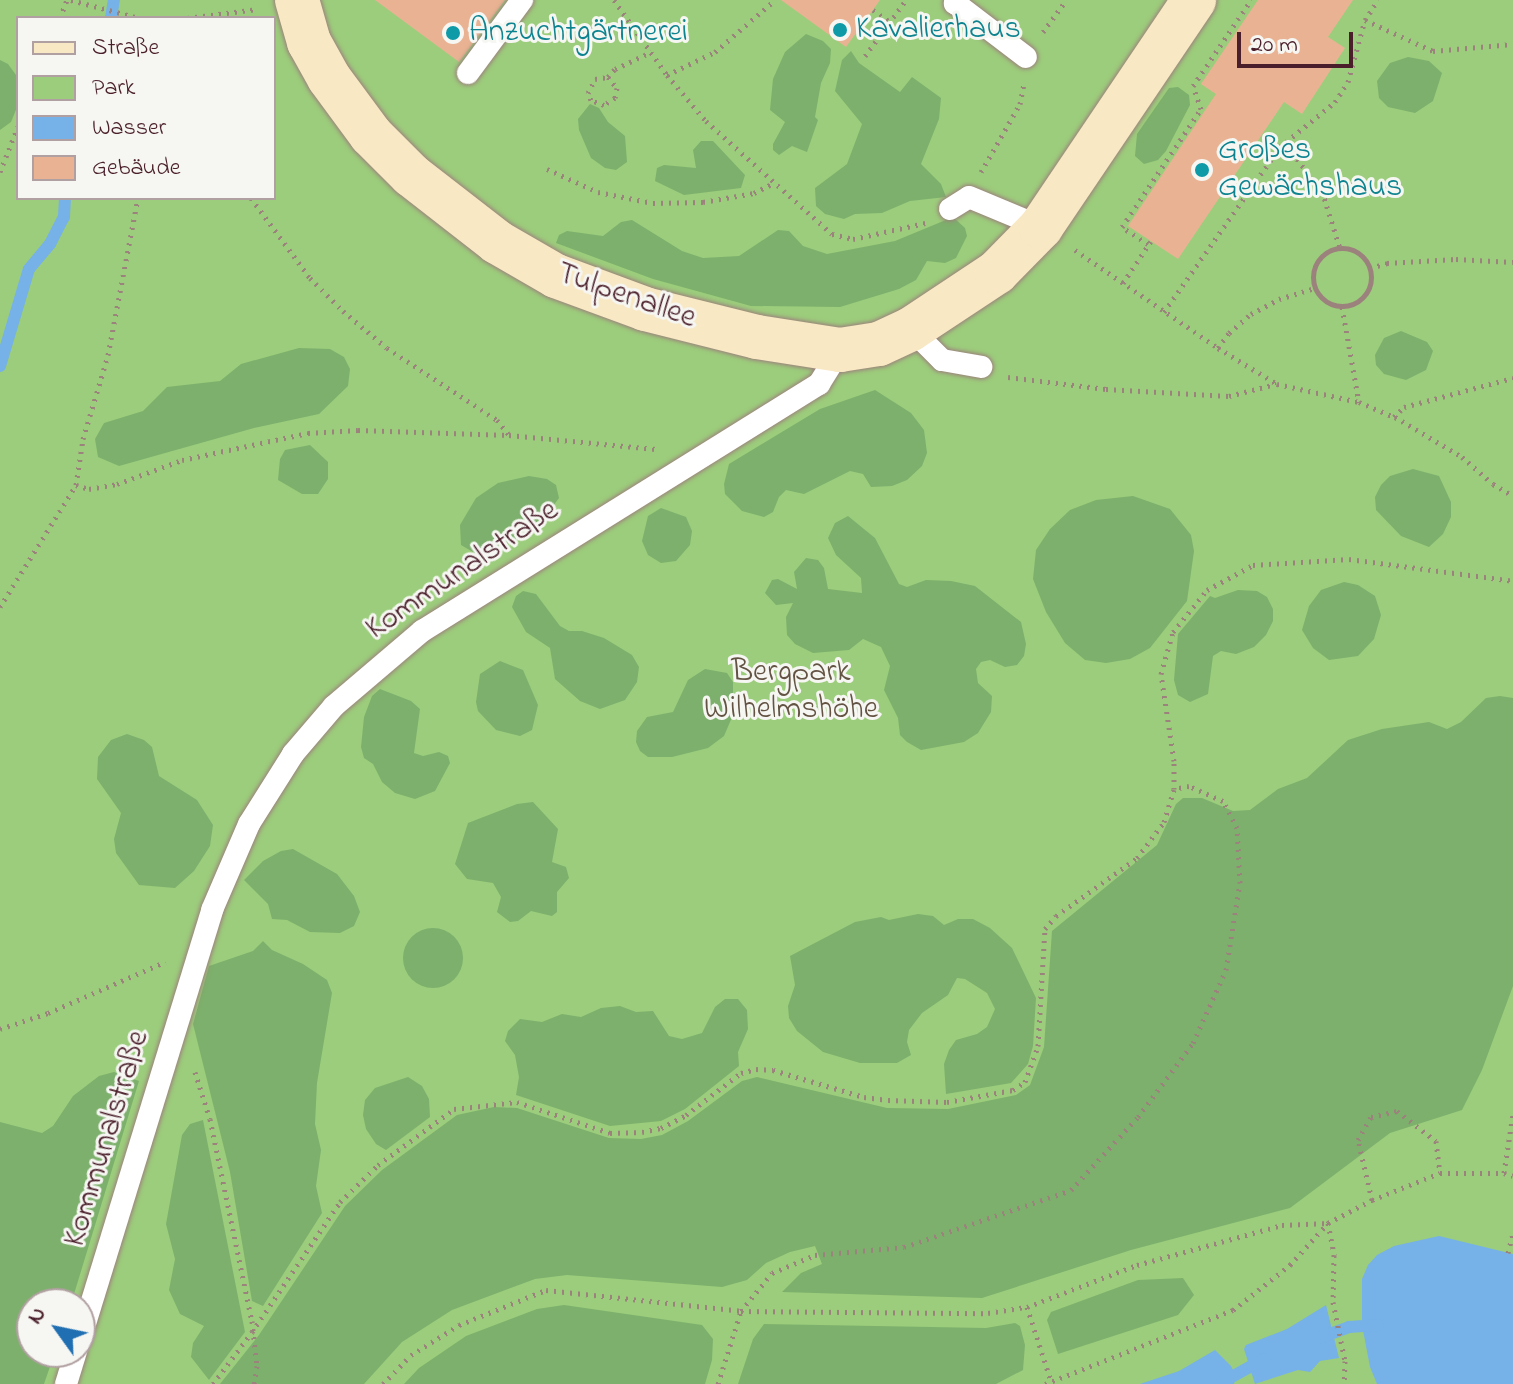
<!DOCTYPE html>
<html>
<head>
<meta charset="utf-8">
<style>
  body { margin:0 }
  #map { position:relative; width:1513px; height:1384px; overflow:hidden; background:#ede6cc; font-family:"Indie Flower",sans-serif }
  div>[style] { position:absolute }
  [style*='--x'] { left:calc(var(--x)*1px); top:calc(var(--y)*1px); width:calc(var(--w)*1px); rotate:calc(var(--a)*1deg) }
  .green>* { inset:0; background:#9ccd7c }
  .forest>* { inset:0; background:#7db06c }
  .round { border-radius:50% }
  .water>* { inset:0; background:#76b1e7 }
  .stream>* { height:12px; margin:-6px; padding:0 6px; transform-origin:6px; border-radius:6px; background:#76b1e7 }
  .building>* { inset:0; background:#e9b393 }
  .path>* { height:5px; margin-top:-2.5px; transform-origin:0; background:repeating-linear-gradient(90deg,#9c827c 0 2px,transparent 0 8px) }
  .path>.ring { margin:-2.5px; padding:0; box-sizing:content-box; background:none; border:5px solid #9c827c; border-radius:50% }
  .roads { filter:drop-shadow(0 0 2px #9c827c) drop-shadow(0 0 2px #9c827c) }
  .lane>* { height:22px; margin:-11px; padding:0 11px; transform-origin:11px; border-radius:11px; background:#fff }
  .secondary>* { height:44px; margin:-22px; padding:0 22px; transform-origin:22px; border-radius:22px; background:#f8e8c3 }
  .dots>* { width:22px; height:22px; translate:-50% -50%; box-sizing:border-box; border:4px solid #f6f6f2; border-radius:50% }
  span { translate:-50% -50%; white-space:nowrap; text-align:center; line-height:1.15; -webkit-text-stroke:6px #f6f6f2; paint-order:stroke }
  .culture-label { font-size:32px; color:#0d838f }
  .left { translate:0 -50%; text-align:left }
  .street-label { font-size:32px; color:#4a1f2b }
  .park-label { font-size:32px; color:#635343 }
  .legend { position:absolute; left:16px; top:16px; width:260px; height:184px; box-sizing:border-box; background:#f6f6f2; border:2px solid #b1a0a2; margin:0; padding:10px 14px; list-style:none; font-size:24px; color:#4a1f2b }
  .legend li { display:flex; align-items:center; gap:16px; height:40px }
  .legend b { width:40px; border:2px solid #b1a0a2 }
  .north { position:absolute; left:16px; top:1288px; width:80px; height:80px; box-sizing:border-box; background:#f6f6f2; border:2px solid #b1a0a2; border-radius:50%; rotate:303deg; font-size:22px; font-weight:700; line-height:32px; text-align:center; color:#4a1f2b }
  .north::after { content:''; display:block; margin:auto; width:28px; height:36px; background:#1f6fb2; clip-path:polygon(50% 0,100% 100%,50% 72%,0 100%) }
  .scale { position:absolute; left:1237px; top:32px; width:116px; height:36px; box-sizing:border-box; border:4px solid #4a1f2b; border-top:0; padding-left:10px; font-size:24px; line-height:28px; white-space:nowrap; color:#4a1f2b; -webkit-text-stroke:6px #f6f6f2; paint-order:stroke }
</style>
</head>
<body>
<div id="map">
  <div class="green">
    <div style="clip-path:polygon(evenodd,0 0,1513px 0,1513px 1384px,0 1384px,0 0,18px 18px,274px 18px,274px 198px,18px 198px,18px 18px,0 0,32px 1304px,80px 1304px,80px 1352px,32px 1352px,32px 1304px)"></div>
  </div>
  <div class="forest">
    <div style="clip-path:polygon(806px 34px,823px 41px,831px 49px,830px 63px,821px 83px,815px 117px,818px 120px,807px 152px,792px 146px,779px 155px,773px 150px,773px 144px,785px 122px,770px 110px,773px 79px,785px 52px)"></div>
    <div style="clip-path:polygon(851px 51px,859px 63px,900px 92px,912px 77px,941px 98px,939px 119px,921px 164px,941px 184px,946px 197px,910px 201px,882px 213px,855px 214px,844px 219px,825px 214px,816px 206px,815px 188px,847px 164px,862px 124px,835px 91px,842px 60px)"></div>
    <div style="clip-path:polygon(1408px 57px,1429px 61px,1442px 73px,1433px 101px,1415px 113px,1388px 107px,1379px 98px,1377px 81px,1390px 63px)"></div>
    <div style="clip-path:polygon(0 60px,8px 64px,16px 75px,18px 91px,18px 105px,11px 122px,0 130px)"></div>
    <div style="clip-path:polygon(1178px 87px,1189px 95px,1190px 105px,1166px 151px,1158px 160px,1144px 164px,1135px 156px,1137px 134px,1169px 88px)"></div>
    <div style="clip-path:polygon(590px 104px,599px 108px,608px 122px,625px 136px,627px 162px,616px 170px,605px 168px,591px 158px,579px 130px,578px 119px)"></div>
    <div style="clip-path:polygon(701px 141px,713px 141px,745px 175px,741px 188px,684px 195px,655px 181px,657px 168px,664px 165px,696px 168px,693px 150px)"></div>
    <div style="clip-path:polygon(953px 217px,965px 228px,967px 236px,956px 258px,945px 263px,927px 261px,916px 280px,899px 289px,840px 307px,751px 306px,653px 279px,556px 243px,559px 235px,567px 231px,603px 236px,621px 222px,632px 220px,682px 251px,703px 258px,739px 256px,778px 230px,789px 231px,803px 246px,827px 254px,895px 241px)"></div>
    <div style="clip-path:polygon(1401px 331px,1427px 342px,1433px 351px,1426px 370px,1406px 380px,1384px 374px,1376px 365px,1375px 355px,1384px 338px)"></div>
    <div style="clip-path:polygon(299px 348px,330px 349px,344px 357px,350px 369px,348px 386px,319px 414px,254px 428px,119px 466px,98px 457px,95px 439px,104px 423px,143px 411px,167px 387px,220px 381px,241px 364px)"></div>
    <div style="clip-path:polygon(875px 390px,911px 413px,924px 430px,927px 453px,922px 466px,907px 480px,892px 486px,871px 487px,863px 474px,850px 471px,804px 494px,786px 490px,779px 497px,773px 512px,764px 517px,742px 511px,725px 494px,724px 484px,729px 464px,820px 409px)"></div>
    <div style="clip-path:polygon(310px 445px,328px 462px,328px 479px,318px 494px,302px 494px,278px 480px,280px 459px,285px 450px)"></div>
    <div style="clip-path:polygon(1413px 469px,1439px 476px,1451px 502px,1451px 517px,1443px 534px,1429px 547px,1401px 536px,1376px 510px,1375px 497px,1381px 485px,1390px 476px)"></div>
    <div style="clip-path:polygon(529px 476px,547px 479px,556px 485px,559px 498px,538px 526px,500px 548px,478px 555px,461px 545px,460px 525px,476px 498px,498px 483px)"></div>
    <div style="clip-path:polygon(1133px 496px,1170px 509px,1191px 535px,1194px 551px,1187px 601px,1150px 648px,1130px 659px,1106px 663px,1085px 660px,1065px 643px,1046px 612px,1033px 579px,1036px 550px,1050px 529px,1070px 510px,1096px 500px)"></div>
    <div style="clip-path:polygon(661px 508px,686px 517px,692px 531px,690px 545px,676px 561px,661px 563px,648px 555px,642px 541px,648px 516px)"></div>
    <div style="clip-path:polygon(848px 516px,875px 538px,899px 584px,907px 587px,926px 580px,951px 581px,975px 586px,1021px 622px,1026px 644px,1024px 656px,1017px 665px,1005px 667px,990px 660px,981px 662px,976px 669px,978px 683px,992px 696px,991px 712px,978px 733px,964px 742px,921px 750px,907px 742px,900px 735px,898px 718px,884px 690px,890px 666px,881px 647px,863px 639px,849px 650px,813px 653px,795px 644px,787px 635px,786px 617px,793px 603px,776px 605px,765px 593px,772px 580px,778px 579px,797px 589px,794px 572px,806px 558px,818px 560px,824px 568px,828px 589px,862px 593px,861px 578px,836px 555px,828px 538px,835px 523px)"></div>
    <div style="clip-path:polygon(1344px 582px,1358px 585px,1375px 596px,1381px 615px,1374px 639px,1358px 656px,1329px 660px,1313px 648px,1302px 630px,1309px 606px,1321px 590px)"></div>
    <div style="clip-path:polygon(1238px 590px,1257px 591px,1267px 597px,1273px 609px,1273px 621px,1266px 635px,1254px 647px,1236px 654px,1221px 651px,1213px 656px,1208px 694px,1190px 702px,1178px 695px,1174px 680px,1178px 634px,1210px 596px,1215px 598px)"></div>
    <div style="clip-path:polygon(523px 591px,536px 594px,560px 626px,569px 631px,582px 631px,604px 638px,632px 655px,639px 667px,637px 682px,625px 700px,600px 709px,580px 701px,555px 679px,550px 648px,526px 632px,512px 607px,516px 596px)"></div>
    <div style="clip-path:polygon(500px 661px,523px 670px,538px 705px,532px 730px,520px 736px,496px 730px,478px 711px,476px 702px,480px 674px)"></div>
    <div style="clip-path:polygon(705px 669px,727px 673px,733px 682px,733px 715px,724px 736px,708px 748px,672px 757px,648px 757px,640px 751px,636px 742px,637px 731px,647px 717px,673px 712px,688px 680px)"></div>
    <div style="clip-path:polygon(380px 689px,411px 701px,420px 709px,414px 753px,423px 756px,439px 752px,448px 756px,450px 763px,435px 791px,415px 799px,395px 793px,382px 782px,373px 764px,364px 758px,361px 747px,364px 717px,372px 696px)"></div>
    <div style="clip-path:polygon(1500px 696px,1513px 698px,1513px 986px,1482px 1070px,1462px 1110px,1390px 1133px,1290px 1208px,1131px 1250px,982px 1298px,782px 1292px,801px 1273px,822px 1264px,815px 1246px,790px 1252px,766px 1263px,747px 1280px,722px 1287px,567px 1275px,535px 1279px,452px 1310px,402px 1342px,364px 1384px,220px 1384px,259px 1335px,345px 1206px,382px 1170px,457px 1115px,494px 1107px,517px 1108px,609px 1138px,641px 1139px,662px 1135px,688px 1121px,742px 1081px,757px 1077px,887px 1108px,948px 1109px,1016px 1095px,1030px 1085px,1044px 1047px,1052px 931px,1157px 845px,1176px 804px,1183px 798px,1202px 798px,1233px 811px,1250px 810px,1278px 789px,1307px 778px,1348px 740px,1382px 729px,1429px 722px,1447px 729px,1461px 722px,1486px 698px)"></div>
    <div style="clip-path:polygon(127px 734px,144px 740px,152px 747px,159px 776px,197px 800px,213px 825px,210px 846px,194px 871px,175px 888px,139px 885px,116px 853px,114px 839px,121px 813px,97px 779px,98px 757px,111px 740px)"></div>
    <div style="clip-path:polygon(533px 802px,558px 829px,552px 862px,566px 867px,569px 878px,557px 892px,557px 912px,552px 916px,531px 911px,518px 921px,510px 922px,497px 912px,501px 897px,493px 883px,467px 879px,455px 864px,468px 823px,517px 804px)"></div>
    <div style="clip-path:polygon(293px 849px,337px 874px,354px 896px,360px 912px,354px 926px,340px 933px,310px 932px,287px 920px,272px 919px,268px 904px,244px 880px,263px 861px,281px 851px)"></div>
    <div style="clip-path:polygon(918px 914px,933px 916px,944px 925px,958px 919px,973px 919px,990px 928px,1012px 948px,1036px 998px,1033px 1046px,1028px 1064px,1011px 1083px,946px 1094px,944px 1064px,949px 1050px,956px 1040px,977px 1034px,987px 1027px,995px 1009px,987px 993px,965px 979px,957px 978px,948px 995px,922px 1013px,909px 1030px,907px 1042px,911px 1055px,897px 1063px,860px 1063px,823px 1052px,797px 1031px,789px 1018px,788px 1006px,795px 985px,790px 956px,855px 922px,881px 917px,889px 920px)"></div>
    <div class="round" style="left:403px;top:928px;width:60px;height:60px"></div>
    <div style="clip-path:polygon(263px 941px,272px 950px,303px 964px,327px 980px,332px 993px,317px 1083px,315px 1124px,321px 1150px,316px 1186px,322px 1213px,263px 1306px,252px 1301px,230px 1172px,193px 1024px,209px 966px,253px 951px)"></div>
    <div style="clip-path:polygon(725px 999px,738px 999px,747px 1010px,748px 1029px,738px 1052px,739px 1066px,685px 1109px,661px 1121px,610px 1126px,516px 1095px,519px 1077px,515px 1055px,505px 1041px,508px 1031px,520px 1019px,542px 1022px,562px 1014px,581px 1017px,601px 1008px,620px 1006px,636px 1012px,653px 1011px,669px 1036px,682px 1039px,702px 1033px,715px 1007px)"></div>
    <div style="clip-path:polygon(114px 1072px,139px 1081px,71px 1304px,32px 1304px,32px 1352px,55px 1352px,44px 1384px,0 1384px,0 1122px,42px 1133px,53px 1126px,73px 1096px,99px 1076px)"></div>
    <div style="clip-path:polygon(408px 1077px,422px 1086px,429px 1099px,430px 1117px,386px 1150px,376px 1144px,366px 1129px,363px 1115px,365px 1100px,375px 1088px)"></div>
    <div style="clip-path:polygon(203px 1120px,245px 1332px,209px 1380px,191px 1357px,193px 1343px,204px 1326px,180px 1314px,169px 1290px,175px 1259px,166px 1224px,182px 1135px,190px 1124px)"></div>
    <div style="clip-path:polygon(1183px 1278px,1194px 1295px,1178px 1315px,1058px 1354px,1047px 1320px,1051px 1312px,1138px 1280px)"></div>
    <div style="clip-path:polygon(564px 1305px,702px 1325px,713px 1339px,712px 1360px,705px 1384px,404px 1384px,419px 1368px,466px 1336px,537px 1309px)"></div>
    <div style="clip-path:polygon(1015px 1323px,1020px 1326px,1025px 1345px,1023px 1370px,996px 1384px,738px 1384px,753px 1339px,764px 1324px,986px 1328px)"></div>
  </div>
  <div class="water">
    <div style="clip-path:polygon(1439px 1236px,1513px 1254px,1513px 1384px,1377px 1384px,1370px 1367px,1362px 1325px,1362px 1279px,1368px 1265px,1377px 1255px,1394px 1246px)"></div>
    <div style="clip-path:polygon(1326px 1305px,1339px 1358px,1320px 1361px,1310px 1372px,1298px 1370px,1255px 1384px,1244px 1349px,1246px 1345px,1287px 1329px)"></div>
    <div style="clip-path:polygon(1215px 1350px,1231px 1366px,1236px 1376px,1234px 1384px,1140px 1384px,1179px 1371px)"></div>
  </div>
  <div class="stream">
    <div style="--x:111;--y:18;--w:18;--a:-81"></div>
    <div style="--x:0;--y:366;--w:101;--a:-73.4"></div>
    <div style="--x:29;--y:269;--w:33;--a:-50"></div>
    <div style="--x:50;--y:244;--w:30;--a:-63"></div>
    <div style="--x:64;--y:217;--w:19;--a:-87"></div>
    <div style="--x:1319;--y:1338;--w:32;--a:-20"></div>
    <div style="--x:1349;--y:1327;--w:29;--a:-4"></div>
    <div style="--x:1219;--y:1384;--w:51;--a:-29.1"></div>
  </div>
  <div class="building">
    <div style="clip-path:polygon(375px 0,505px 0,459px 62px)"></div>
    <div style="clip-path:polygon(781px 0,880px 0,846px 47px)"></div>
    <div style="clip-path:polygon(1258px 0,1353px 0,1328px 37px,1345px 48px,1302px 114px,1284px 102px,1178px 259px,1128px 226px,1216px 94px,1201px 84px)"></div>
  </div>
  <div class="path">
    <div style="--x:71;--y:0;--w:70;--a:14.8"></div>
    <div style="--x:614;--y:0;--w:92;--a:54.8"></div>
    <div style="--x:667;--y:75;--w:60;--a:49.7"></div>
    <div style="--x:706;--y:121;--w:169;--a:41.9"></div>
    <div style="--x:832;--y:234;--w:22;--a:13"></div>
    <div style="--x:853;--y:239;--w:74;--a:-12.5"></div>
    <div style="--x:873;--y:10;--w:21;--a:35"></div>
    <div style="--x:60;--y:18;--w:19;--a:-69"></div>
    <div style="--x:187;--y:18;--w:71;--a:-7.3"></div>
    <div style="--x:1365;--y:20;--w:75;--a:24.5"></div>
    <div style="--x:1433;--y:51;--w:80;--a:-5"></div>
    <div style="--x:1043;--y:32;--w:39;--a:-54"></div>
    <div style="--x:865;--y:56;--w:69;--a:-53.8"></div>
    <div style="--x:667;--y:75;--w:53;--a:-25.6"></div>
    <div style="--x:715;--y:52;--w:79;--a:-40.9"></div>
    <div style="--x:608;--y:77;--w:14;--a:51"></div>
    <div style="--x:617;--y:88;--w:10;--a:101"></div>
    <div style="--x:615;--y:98;--w:13;--a:148"></div>
    <div style="--x:604;--y:105;--w:14;--a:-159"></div>
    <div style="--x:591;--y:100;--w:8;--a:-113"></div>
    <div style="--x:588;--y:93;--w:16;--a:-63"></div>
    <div style="--x:595;--y:79;--w:13;--a:-9"></div>
    <div style="--x:608;--y:77;--w:11;--a:-49"></div>
    <div style="--x:615;--y:69;--w:40;--a:-25"></div>
    <div style="--x:1280;--y:147;--w:21;--a:35"></div>
    <div style="--x:1297;--y:159;--w:41;--a:52"></div>
    <div style="--x:1322;--y:191;--w:60;--a:72.5"></div>
    <div style="--x:547;--y:169;--w:56;--a:24.3"></div>
    <div style="--x:598;--y:192;--w:56;--a:11.3"></div>
    <div style="--x:653;--y:203;--w:50;--a:-1.1"></div>
    <div style="--x:703;--y:202;--w:52;--a:-10"></div>
    <div style="--x:754;--y:193;--w:20;--a:-27"></div>
    <div style="--x:0;--y:172;--w:49;--a:-68.6"></div>
    <div style="--x:981;--y:172;--w:78;--a:-60.2"></div>
    <div style="--x:1020;--y:104;--w:20;--a:-79"></div>
    <div style="--x:251;--y:198;--w:99;--a:53.6"></div>
    <div style="--x:310;--y:278;--w:47;--a:45"></div>
    <div style="--x:343;--y:311;--w:57;--a:40.1"></div>
    <div style="--x:387;--y:348;--w:131;--a:33.2"></div>
    <div style="--x:497;--y:420;--w:19;--a:51"></div>
    <div style="--x:509;--y:435;--w:147;--a:5.5"></div>
    <div style="--x:1148;--y:244;--w:31;--a:-147"></div>
    <div style="--x:1122;--y:227;--w:142;--a:-56.2"></div>
    <div style="--x:1201;--y:109;--w:24;--a:-109"></div>
    <div style="--x:1193;--y:86;--w:104;--a:-56"></div>
    <div class="ring" style="left:1313px;top:248px;width:53px;height:53px"></div>
    <div style="--x:1075;--y:250;--w:173;--a:34.4"></div>
    <div style="--x:1218;--y:348;--w:69;--a:31.4"></div>
    <div style="--x:1277;--y:384;--w:84;--a:12.4"></div>
    <div style="--x:1359;--y:402;--w:38;--a:23"></div>
    <div style="--x:1394;--y:417;--w:14;--a:-45"></div>
    <div style="--x:1404;--y:407;--w:113;--a:-14.9"></div>
    <div style="--x:1370;--y:268;--w:18;--a:-16"></div>
    <div style="--x:1387;--y:263;--w:69;--a:-3.3"></div>
    <div style="--x:1456;--y:259;--w:57;--a:3"></div>
    <div style="--x:1123;--y:283;--w:50;--a:-56.3"></div>
    <div style="--x:1342;--y:307;--w:97;--a:79.9"></div>
    <div style="--x:1164;--y:312;--w:202;--a:-54.9"></div>
    <div style="--x:1280;--y:147;--w:71;--a:-39.3"></div>
    <div style="--x:1335;--y:102;--w:24;--a:-57"></div>
    <div style="--x:1348;--y:82;--w:64;--a:-74.7"></div>
    <div style="--x:1365;--y:20;--w:24;--a:-57"></div>
    <div style="--x:1218;--y:348;--w:19;--a:-54"></div>
    <div style="--x:1229;--y:333;--w:29;--a:-41"></div>
    <div style="--x:1251;--y:314;--w:32;--a:-28"></div>
    <div style="--x:1279;--y:299;--w:37;--a:-17"></div>
    <div style="--x:1008;--y:377;--w:99;--a:7"></div>
    <div style="--x:1106;--y:389;--w:123;--a:3.3"></div>
    <div style="--x:1229;--y:396;--w:49;--a:-14.3"></div>
    <div style="--x:1395;--y:417;--w:78;--a:30.8"></div>
    <div style="--x:1462;--y:457;--w:41;--a:41.1"></div>
    <div style="--x:1493;--y:484;--w:23;--a:31"></div>
    <div style="--x:76;--y:485;--w:14;--a:17"></div>
    <div style="--x:89;--y:489;--w:28;--a:-10"></div>
    <div style="--x:117;--y:484;--w:69;--a:-20.3"></div>
    <div style="--x:182;--y:460;--w:129;--a:-12.1"></div>
    <div style="--x:308;--y:433;--w:50;--a:-3.4"></div>
    <div style="--x:358;--y:430;--w:151;--a:1.9"></div>
    <div style="--x:0;--y:607;--w:144;--a:-58.1"></div>
    <div style="--x:76;--y:485;--w:47;--a:-81.3"></div>
    <div style="--x:83;--y:439;--w:88;--a:-73.4"></div>
    <div style="--x:108;--y:355;--w:160;--a:-79.2"></div>
    <div style="--x:0;--y:1029;--w:51;--a:-18.4"></div>
    <div style="--x:48;--y:1013;--w:128;--a:-23.6"></div>
    <div style="--x:195;--y:1072;--w:49;--a:72.3"></div>
    <div style="--x:210;--y:1119;--w:206;--a:78.3"></div>
    <div style="--x:252;--y:1321;--w:45;--a:83.7"></div>
    <div style="--x:257;--y:1366;--w:18;--a:99"></div>
    <div style="--x:1504;--y:1173;--w:60;--a:-81.3"></div>
    <div style="--x:1372;--y:1200;--w:62;--a:-103.1"></div>
    <div style="--x:1358;--y:1140;--w:26;--a:-61"></div>
    <div style="--x:1371;--y:1117;--w:27;--a:-13"></div>
    <div style="--x:1397;--y:1111;--w:49;--a:37.6"></div>
    <div style="--x:1436;--y:1141;--w:32;--a:83"></div>
    <div style="--x:1508;--y:1253;--w:21;--a:-76"></div>
    <div style="--x:1027;--y:1307;--w:78;--a:72"></div>
    <div style="--x:213;--y:1384;--w:65;--a:-53.1"></div>
    <div style="--x:252;--y:1332;--w:157;--a:-55.9"></div>
    <div style="--x:340;--y:1202;--w:53;--a:-44.2"></div>
    <div style="--x:378;--y:1165;--w:94;--a:-36.4"></div>
    <div style="--x:454;--y:1109;--w:63;--a:-6.3"></div>
    <div style="--x:517;--y:1102;--w:98;--a:18.4"></div>
    <div style="--x:610;--y:1133;--w:32;--a:-2"></div>
    <div style="--x:642;--y:1132;--w:19;--a:-12"></div>
    <div style="--x:661;--y:1128;--w:28;--a:-27"></div>
    <div style="--x:686;--y:1115;--w:69;--a:-37.4"></div>
    <div style="--x:741;--y:1073;--w:16;--a:-15"></div>
    <div style="--x:756;--y:1069;--w:17;--a:3"></div>
    <div style="--x:773;--y:1070;--w:95;--a:16.5"></div>
    <div style="--x:864;--y:1097;--w:24;--a:7"></div>
    <div style="--x:888;--y:1100;--w:59;--a:1.9"></div>
    <div style="--x:947;--y:1102;--w:67;--a:-10.3"></div>
    <div style="--x:1013;--y:1090;--w:14;--a:-34"></div>
    <div style="--x:1025;--y:1082;--w:38;--a:-70"></div>
    <div style="--x:1038;--y:1046;--w:117;--a:-86.6"></div>
    <div style="--x:1045;--y:929;--w:17;--a:-50"></div>
    <div style="--x:1056;--y:916;--w:100;--a:-35.6"></div>
    <div style="--x:1137;--y:858;--w:45;--a:-53.1"></div>
    <div style="--x:1164;--y:822;--w:34;--a:-73"></div>
    <div style="--x:1174;--y:789;--w:28;--a:-90"></div>
    <div style="--x:1174;--y:761;--w:88;--a:-98.5"></div>
    <div style="--x:1161;--y:674;--w:44;--a:-74.1"></div>
    <div style="--x:1173;--y:632;--w:54;--a:-51"></div>
    <div style="--x:1207;--y:590;--w:52;--a:-28.5"></div>
    <div style="--x:1253;--y:565;--w:96;--a:-3.6"></div>
    <div style="--x:1349;--y:559;--w:165;--a:7.6"></div>
    <div style="--x:383;--y:1384;--w:40;--a:-46"></div>
    <div style="--x:411;--y:1355;--w:57;--a:-32"></div>
    <div style="--x:459;--y:1325;--w:94;--a:-21.9"></div>
    <div style="--x:546;--y:1290;--w:196;--a:6.1"></div>
    <div style="--x:741;--y:1311;--w:247;--a:0.5"></div>
    <div style="--x:988;--y:1313;--w:39;--a:-9"></div>
    <div style="--x:1027;--y:1307;--w:118;--a:-20.9"></div>
    <div style="--x:1137;--y:1265;--w:150;--a:-15.4"></div>
    <div style="--x:1282;--y:1225;--w:46;--a:-2.5"></div>
    <div style="--x:1328;--y:1223;--w:33;--a:79"></div>
    <div style="--x:1334;--y:1255;--w:47;--a:91.2"></div>
    <div style="--x:1333;--y:1302;--w:60;--a:78.5"></div>
    <div style="--x:1345;--y:1361;--w:23;--a:92"></div>
    <div style="--x:718;--y:1384;--w:77;--a:-72.5"></div>
    <div style="--x:741;--y:1311;--w:49;--a:-50.8"></div>
    <div style="--x:772;--y:1273;--w:47;--a:-22.7"></div>
    <div style="--x:815;--y:1255;--w:89;--a:-5.1"></div>
    <div style="--x:904;--y:1247;--w:176;--a:-18.8"></div>
    <div style="--x:1071;--y:1190;--w:99;--a:-47.5"></div>
    <div style="--x:1138;--y:1117;--w:92;--a:-53.4"></div>
    <div style="--x:1193;--y:1043;--w:80;--a:-65.7"></div>
    <div style="--x:1226;--y:970;--w:88;--a:-80.9"></div>
    <div style="--x:1240;--y:883;--w:55;--a:-93.1"></div>
    <div style="--x:1237;--y:828;--w:30;--a:-117"></div>
    <div style="--x:1223;--y:801;--w:37;--a:-156"></div>
    <div style="--x:1189;--y:786;--w:15;--a:169"></div>
    <div style="--x:1045;--y:1384;--w:202;--a:-21.5"></div>
    <div style="--x:1233;--y:1310;--w:73;--a:-38.3"></div>
    <div style="--x:1290;--y:1265;--w:57;--a:-47.9"></div>
    <div style="--x:1328;--y:1223;--w:50;--a:-27.6"></div>
    <div style="--x:1372;--y:1200;--w:73;--a:-21.7"></div>
    <div style="--x:1440;--y:1173;--w:64;--a:0"></div>
    <div style="--x:1504;--y:1173;--w:9;--a:18"></div>
  </div>
  <div class="roads">
    <div class="lane">
      <div style="--x:957;--y:0;--w:4;--a:124"></div>
      <div style="--x:955;--y:3;--w:89;--a:37.3"></div>
      <div style="--x:468;--y:73;--w:91;--a:-53.5"></div>
      <div style="--x:950;--y:209;--w:22;--a:-32"></div>
      <div style="--x:969;--y:197;--w:78;--a:22.6"></div>
      <div style="--x:911;--y:329;--w:44;--a:45"></div>
      <div style="--x:942;--y:360;--w:40;--a:10"></div>
      <div style="--x:80;--y:1340;--w:450;--a:-72.9"></div>
      <div style="--x:212;--y:910;--w:94;--a:-66.7"></div>
      <div style="--x:249;--y:824;--w:83;--a:-57.8"></div>
      <div style="--x:293;--y:754;--w:63;--a:-49.5"></div>
      <div style="--x:334;--y:706;--w:116;--a:-40.4"></div>
      <div style="--x:422;--y:631;--w:468;--a:-31.9"></div>
      <div style="--x:819;--y:384;--w:40;--a:-58"></div>
      <div style="--x:66;--y:1384;--w:34;--a:-73"></div>
    </div>
    <div class="secondary">
      <div style="--x:297;--y:0;--w:44;--a:74.1"></div>
      <div style="--x:309;--y:42;--w:41;--a:60.9"></div>
      <div style="--x:329;--y:78;--w:71;--a:53.6"></div>
      <div style="--x:371;--y:135;--w:57;--a:45"></div>
      <div style="--x:411;--y:175;--w:109;--a:37.9"></div>
      <div style="--x:497;--y:242;--w:68;--a:30"></div>
      <div style="--x:556;--y:276;--w:95;--a:20.3"></div>
      <div style="--x:645;--y:309;--w:115;--a:14"></div>
      <div style="--x:757;--y:337;--w:84;--a:8.9"></div>
      <div style="--x:840;--y:350;--w:39;--a:-9"></div>
      <div style="--x:879;--y:344;--w:35;--a:-25"></div>
      <div style="--x:911;--y:329;--w:103;--a:-33.5"></div>
      <div style="--x:997;--y:272;--w:63;--a:-45.6"></div>
      <div style="--x:1041;--y:227;--w:274;--a:-56"></div>
    </div>
  </div>
  <div class="dots">
    <div style="left:840px;top:30px;background:#0f9aa8"></div>
    <div style="left:453px;top:33px;background:#0f9aa8"></div>
    <div style="left:1202px;top:170px;background:#0f9aa8"></div>
  </div>
  <div class="culture-label">
    <span class="left" style="left:856px;top:30px">Kavalierhaus</span>
    <span class="left" style="left:469px;top:33px">Anzuchtgärtnerei</span>
    <span class="left" style="left:1218px;top:170px">Großes<br>Gewächshaus</span>
  </div>
  <div class="street-label">
    <span style="left:626px;top:297px;rotate:19deg">Tulpenallee</span>
    <span style="left:463px;top:571px;rotate:-34deg">Kommunalstraße</span>
    <span style="left:108px;top:1139px;rotate:-73deg">Kommunalstraße</span>
  </div>
  <div class="park-label">
    <span style="left:791px;top:692px">Bergpark<br>Wilhelmshöhe</span>
  </div>
  <ul class="legend">
  <li><b style="height:10px;background:#f8e8c3"></b>Straße</li>
  <li><b style="height:22px;background:#9ccd7c"></b>Park</li>
  <li><b style="height:22px;background:#76b1e7"></b>Wasser</li>
  <li><b style="height:22px;background:#e9b393"></b>Gebäude</li>
  </ul>
  <div class="north">N</div>
  <div class="scale">20 m</div>
</div>
</body>
</html>
